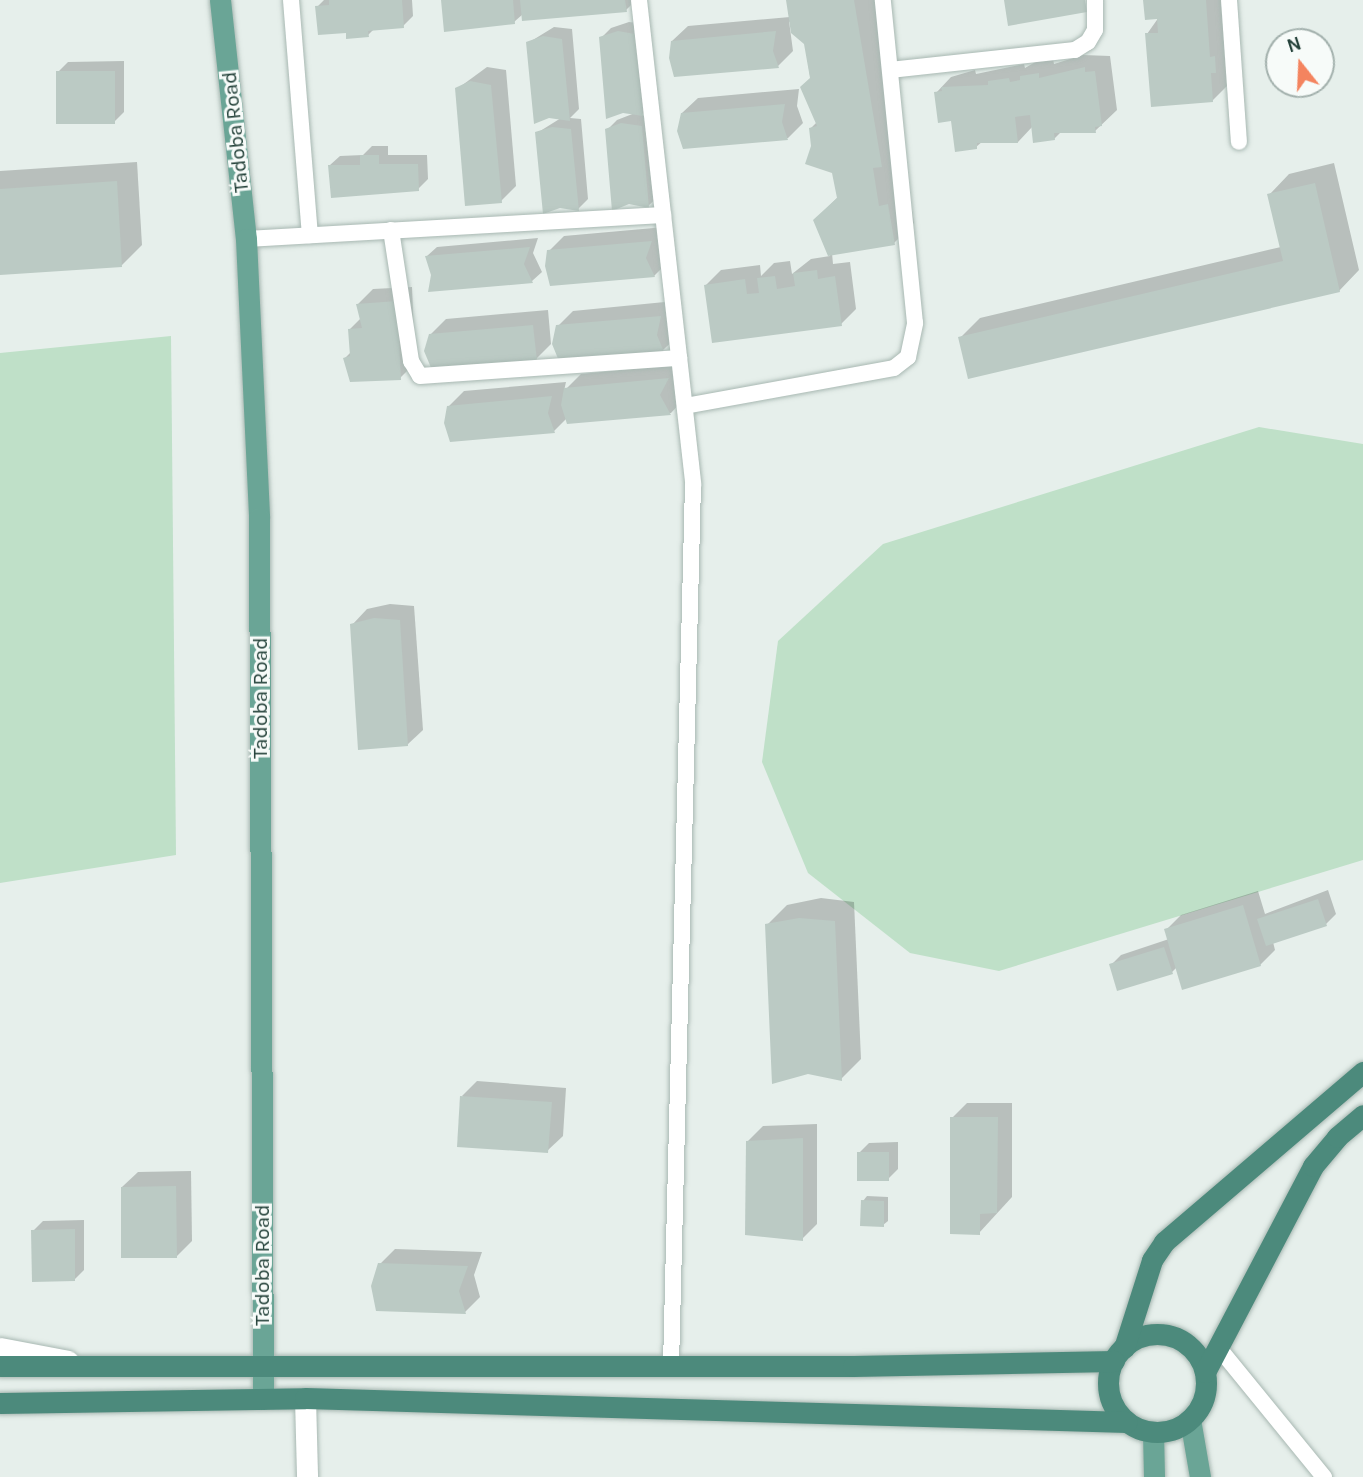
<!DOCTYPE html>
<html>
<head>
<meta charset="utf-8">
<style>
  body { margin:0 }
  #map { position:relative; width:1363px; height:1477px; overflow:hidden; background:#e6efeb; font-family:Karla,sans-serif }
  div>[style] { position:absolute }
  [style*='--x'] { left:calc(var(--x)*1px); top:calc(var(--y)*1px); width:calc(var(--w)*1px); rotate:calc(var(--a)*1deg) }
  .green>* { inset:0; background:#bfe0c8 }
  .shadow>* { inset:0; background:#0003 }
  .building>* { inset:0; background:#bbcac4 }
  .roads { filter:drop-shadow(0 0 2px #a8b8b2) drop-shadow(0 0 2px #a8b8b2) }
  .service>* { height:16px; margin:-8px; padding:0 8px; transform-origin:8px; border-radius:8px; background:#fff }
  .minor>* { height:21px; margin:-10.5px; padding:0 10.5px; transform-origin:10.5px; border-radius:10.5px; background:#fff }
  .tertiary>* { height:21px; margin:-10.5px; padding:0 10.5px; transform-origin:10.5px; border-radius:10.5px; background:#fff }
  .primary>* { height:21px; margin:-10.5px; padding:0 10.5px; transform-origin:10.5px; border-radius:10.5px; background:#6aa596 }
  .trunk>* { height:21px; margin:-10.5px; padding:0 10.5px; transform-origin:10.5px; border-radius:10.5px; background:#4c8a7c }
  .trunk>.ring { margin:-10.5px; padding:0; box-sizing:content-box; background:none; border:21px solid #4c8a7c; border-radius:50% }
  span { translate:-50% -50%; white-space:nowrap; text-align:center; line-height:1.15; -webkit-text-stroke:6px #f7fbf9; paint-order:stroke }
  .street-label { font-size:21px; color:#24423a }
  .north { position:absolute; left:1265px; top:28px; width:70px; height:70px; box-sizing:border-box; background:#f7fbf9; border:2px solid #a3b1ad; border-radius:50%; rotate:342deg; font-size:19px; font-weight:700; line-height:28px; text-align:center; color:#24423a }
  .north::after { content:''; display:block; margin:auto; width:24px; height:32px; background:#f4845f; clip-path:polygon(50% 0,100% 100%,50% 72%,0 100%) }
</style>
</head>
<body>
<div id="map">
  <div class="green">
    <div style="clip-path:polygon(171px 336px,176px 855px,0 883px,0 353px)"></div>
    <div style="clip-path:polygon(1259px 427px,1363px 444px,1363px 860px,999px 971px,910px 953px,808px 873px,762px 762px,778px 641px,883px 544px)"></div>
  </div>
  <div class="shadow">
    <div style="clip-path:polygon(324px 0,412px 0,413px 16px,403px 26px,375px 28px,368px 35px,347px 31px,317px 7px)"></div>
    <div style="clip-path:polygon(443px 0,636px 0,626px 10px,523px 14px,514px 22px,446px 30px)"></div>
    <div style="clip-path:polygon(788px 0,877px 0,908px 185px,914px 223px,894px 243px,832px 253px,833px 264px,850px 262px,856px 309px,841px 324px,705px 286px,721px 270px,760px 265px,761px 276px,774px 263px,790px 261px,792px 274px,811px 259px,830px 256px,815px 220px,838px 197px,834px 172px,813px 146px,811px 128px,817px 122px,805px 43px,789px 21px,793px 51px,778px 66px,672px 41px,688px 26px,790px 17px)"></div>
    <div style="clip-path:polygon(1144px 0,1227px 0,1232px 81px,1212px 101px,1147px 34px,1159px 17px)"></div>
    <div style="clip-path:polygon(629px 22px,645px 24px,652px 104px,641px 115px,651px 117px,658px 197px,648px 206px,607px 130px,617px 120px,635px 113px,601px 38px,611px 28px)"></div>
    <div style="clip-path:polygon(554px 27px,572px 29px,579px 109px,570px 118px,581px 119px,588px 199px,578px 209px,537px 133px,561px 118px,528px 43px)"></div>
    <div style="clip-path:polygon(1083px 55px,1110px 56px,1117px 110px,1095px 131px,1062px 131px,1054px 139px,1033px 126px,1018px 142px,983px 141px,976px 147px,936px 93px,951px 77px,975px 70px,976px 74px,1024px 64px,1025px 68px,1037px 61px,1053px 59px,1054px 64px)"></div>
    <div style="clip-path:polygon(124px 61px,124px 112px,114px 122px,58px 72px,68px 62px)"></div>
    <div style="clip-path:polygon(487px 67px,506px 70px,516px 186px,501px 201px,457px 89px)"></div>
    <div style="clip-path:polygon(799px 89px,797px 106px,803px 123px,788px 138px,685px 147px,682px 113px,698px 98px)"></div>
    <div style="clip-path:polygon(372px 146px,388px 146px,388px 155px,427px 155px,428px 179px,418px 189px,330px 165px,340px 156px,363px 155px)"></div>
    <div style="clip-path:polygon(137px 162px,142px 245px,122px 265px,0 273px,0 171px)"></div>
    <div style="clip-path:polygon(1334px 163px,1359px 270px,1339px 291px,960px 338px,980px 318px,1281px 247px,1269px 195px,1289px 174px)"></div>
    <div style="clip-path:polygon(665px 227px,669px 261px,654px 276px,549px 251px,564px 236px)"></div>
    <div style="clip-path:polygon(538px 238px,533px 253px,542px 272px,532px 281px,433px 275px,427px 256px,437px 247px)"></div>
    <div style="clip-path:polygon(412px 287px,415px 363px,400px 378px,345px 358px,351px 352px,350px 329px,361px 318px,358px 304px,373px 289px)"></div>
    <div style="clip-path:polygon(675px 301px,678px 336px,663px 350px,558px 326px,573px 311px)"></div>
    <div style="clip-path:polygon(548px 310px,551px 344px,536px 359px,430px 335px,446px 319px)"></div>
    <div style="clip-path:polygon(682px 364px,685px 398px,671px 413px,568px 423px,567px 418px,554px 431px,449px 406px,464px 391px,566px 382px,564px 391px,581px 374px)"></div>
    <div style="clip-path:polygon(390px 604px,414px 606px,423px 730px,407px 745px,352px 625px,367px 609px)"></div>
    <div style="clip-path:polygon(1328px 890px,1336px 914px,1326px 924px,1273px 942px,1275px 950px,1260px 965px,1177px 967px,1172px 972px,1111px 965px,1121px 955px,1169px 939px,1166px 930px,1181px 915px,1258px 891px,1265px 914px)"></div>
    <div style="clip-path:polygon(821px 898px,854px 902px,861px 1059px,841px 1079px,767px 925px,787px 905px)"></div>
    <div style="clip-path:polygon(477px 1081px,566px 1088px,563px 1136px,547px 1151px,462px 1096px)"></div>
    <div style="clip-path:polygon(967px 1103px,1012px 1103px,1012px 1197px,979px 1233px,952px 1118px)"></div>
    <div style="clip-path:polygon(817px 1124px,817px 1224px,802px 1239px,748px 1141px,763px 1126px)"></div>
    <div style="clip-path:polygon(898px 1142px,898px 1169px,888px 1179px,859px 1153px,869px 1143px)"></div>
    <div style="clip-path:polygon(191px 1171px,192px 1241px,177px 1256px,122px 1187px,138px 1172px)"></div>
    <div style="clip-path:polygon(867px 1196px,888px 1197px,888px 1221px,883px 1225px,863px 1201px)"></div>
    <div style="clip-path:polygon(84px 1220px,84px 1270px,74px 1280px,33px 1231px,43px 1221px)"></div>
    <div style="clip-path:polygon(395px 1249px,482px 1252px,474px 1275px,480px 1297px,465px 1312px,380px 1264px)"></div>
  </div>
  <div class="building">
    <div style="clip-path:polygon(329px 0,402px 0,404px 28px,368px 31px,369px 37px,346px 39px,346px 33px,318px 35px,315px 6px,329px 5px)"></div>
    <div style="clip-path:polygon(441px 0,513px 0,515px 24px,444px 32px)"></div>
    <div style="clip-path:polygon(520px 0,625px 0,627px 12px,522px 21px)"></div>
    <div style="clip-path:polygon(786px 0,854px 0,882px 167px,873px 168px,879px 206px,888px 204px,895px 245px,828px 256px,813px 220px,837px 198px,832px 173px,805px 164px,811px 146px,809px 128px,817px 126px,800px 87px,810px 78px,804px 44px,791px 33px)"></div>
    <div style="clip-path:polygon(1004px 0,1085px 0,1087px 12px,1008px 26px)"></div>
    <div style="clip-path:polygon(1143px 0,1206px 0,1210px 57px,1215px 56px,1216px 73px,1211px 73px,1213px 102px,1151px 107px,1145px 33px,1158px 33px,1157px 19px,1145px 20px)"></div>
    <div style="clip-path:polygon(618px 31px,635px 34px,643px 116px,623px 113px,606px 119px,599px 37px)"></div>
    <div style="clip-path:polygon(776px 31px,773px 51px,779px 68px,674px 77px,669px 58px,671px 41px)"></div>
    <div style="clip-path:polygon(543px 36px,562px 39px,570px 121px,549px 118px,534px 124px,526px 42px)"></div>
    <div style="clip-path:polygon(1085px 67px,1085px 72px,1095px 71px,1102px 126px,1095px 127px,1096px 133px,1054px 133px,1055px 140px,1033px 143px,1030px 115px,1015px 117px,1018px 143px,977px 143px,977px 149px,955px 152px,951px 121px,938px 123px,934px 92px,942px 91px,941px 87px,988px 85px,988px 81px,1009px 78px,1010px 82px,1020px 80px,1020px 76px,1039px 73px,1039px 78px)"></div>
    <div style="clip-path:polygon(56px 71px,115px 71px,115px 124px,56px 124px)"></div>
    <div style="clip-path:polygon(470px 81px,491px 85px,502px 203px,465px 206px,455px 88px)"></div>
    <div style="clip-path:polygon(785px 104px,782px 122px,788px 140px,683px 149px,677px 131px,681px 113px)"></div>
    <div style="clip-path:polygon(621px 123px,642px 126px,649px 208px,629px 204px,612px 211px,605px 129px)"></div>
    <div style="clip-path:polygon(552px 127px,571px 129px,579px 211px,560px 208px,543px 214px,535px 132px)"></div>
    <div style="clip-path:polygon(360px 155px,379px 155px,379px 164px,418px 164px,419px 191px,331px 198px,328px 165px,360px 165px)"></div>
    <div style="clip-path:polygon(117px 181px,122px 267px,0 275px,0 189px)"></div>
    <div style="clip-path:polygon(1315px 183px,1340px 292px,968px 379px,958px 337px,1283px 261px,1267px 194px)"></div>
    <div style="clip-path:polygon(652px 241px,646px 258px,655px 277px,550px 286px,545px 266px,547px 250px)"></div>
    <div style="clip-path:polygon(530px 247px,524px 264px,533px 283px,428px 292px,431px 275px,425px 256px)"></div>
    <div style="clip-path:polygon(817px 270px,818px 279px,835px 276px,842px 326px,712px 343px,704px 285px,745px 279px,747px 294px,759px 293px,757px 278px,775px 276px,777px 289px,795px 286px,793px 273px)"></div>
    <div style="clip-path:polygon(397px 301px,401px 380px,350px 382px,343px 358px,350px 356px,348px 329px,362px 328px,356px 304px)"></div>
    <div style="clip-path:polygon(661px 316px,657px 335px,664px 352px,559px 361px,552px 344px,556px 325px)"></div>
    <div style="clip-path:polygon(533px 325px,537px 361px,432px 370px,424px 351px,429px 334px)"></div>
    <div style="clip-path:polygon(669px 378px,660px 395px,671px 415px,567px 424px,561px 405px,564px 388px)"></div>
    <div style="clip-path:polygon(552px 396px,548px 413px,555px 433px,450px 442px,444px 423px,447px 406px)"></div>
    <div style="clip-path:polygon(374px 618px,400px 620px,408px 746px,358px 750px,350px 624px)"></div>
    <div style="clip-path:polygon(1318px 899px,1327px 926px,1266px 946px,1257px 919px)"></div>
    <div style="clip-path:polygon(1243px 905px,1261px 966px,1182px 990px,1164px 929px)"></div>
    <div style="clip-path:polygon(799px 918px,835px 921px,842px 1081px,808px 1074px,772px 1084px,765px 924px)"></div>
    <div style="clip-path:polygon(1164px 947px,1173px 974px,1117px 991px,1109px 964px)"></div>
    <div style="clip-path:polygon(460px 1096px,552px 1102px,548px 1153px,457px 1147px)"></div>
    <div style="clip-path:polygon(950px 1117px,998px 1117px,997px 1213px,980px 1214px,980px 1235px,950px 1234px)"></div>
    <div style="clip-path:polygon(803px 1138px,803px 1241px,745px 1235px,746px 1141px)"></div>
    <div style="clip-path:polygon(857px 1152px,889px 1152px,889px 1181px,857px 1181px)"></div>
    <div style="clip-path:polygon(176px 1186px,177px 1258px,121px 1258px,121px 1187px)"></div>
    <div style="clip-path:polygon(861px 1200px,884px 1201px,884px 1227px,860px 1226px)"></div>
    <div style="clip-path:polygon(75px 1229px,75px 1281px,32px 1282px,31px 1230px)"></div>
    <div style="clip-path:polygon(378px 1263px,468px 1266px,459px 1291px,466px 1314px,376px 1311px,371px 1286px)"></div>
  </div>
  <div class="roads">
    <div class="service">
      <div style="--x:291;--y:0;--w:236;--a:85.4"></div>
      <div style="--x:639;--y:0;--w:487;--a:83.6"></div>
      <div style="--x:693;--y:484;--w:881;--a:91.43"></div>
      <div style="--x:1229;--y:0;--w:142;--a:86"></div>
      <div style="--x:890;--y:70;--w:186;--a:-6.2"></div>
      <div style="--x:1075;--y:50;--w:15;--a:-32"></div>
      <div style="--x:1088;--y:42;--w:14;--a:-60"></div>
      <div style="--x:1095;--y:30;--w:30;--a:-90"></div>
      <div style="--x:391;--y:230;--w:133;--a:81.3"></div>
      <div style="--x:411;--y:361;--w:17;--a:59"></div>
      <div style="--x:420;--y:376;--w:260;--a:-4"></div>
      <div style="--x:246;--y:239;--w:418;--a:-3.3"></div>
      <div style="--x:685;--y:406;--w:212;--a:-10.3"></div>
      <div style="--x:894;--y:368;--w:18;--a:-38"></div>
      <div style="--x:908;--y:357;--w:35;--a:-78"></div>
      <div style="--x:915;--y:323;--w:325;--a:-95.7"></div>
      <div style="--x:1218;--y:1347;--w:168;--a:50.8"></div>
    </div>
    <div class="minor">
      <div style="--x:305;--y:1398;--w:79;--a:88.5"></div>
    </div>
    <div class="tertiary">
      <div style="--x:0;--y:1348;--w:69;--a:10.8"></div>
    </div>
    <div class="primary">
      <div style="--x:220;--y:0;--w:240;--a:83.8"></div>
      <div style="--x:246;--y:239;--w:279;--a:87.3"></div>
      <div style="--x:259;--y:518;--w:881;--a:89.74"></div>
      <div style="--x:1190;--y:1419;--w:59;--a:80.2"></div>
      <div style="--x:1153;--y:1432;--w:45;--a:88.7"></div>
    </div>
    <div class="trunk">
      <div class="ring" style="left:1108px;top:1334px;width:77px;height:77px"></div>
      <div style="--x:1124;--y:1348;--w:92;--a:-72.3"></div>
      <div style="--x:1152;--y:1260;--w:22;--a:-56"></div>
      <div style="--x:1164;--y:1242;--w:262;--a:-40.5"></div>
      <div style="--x:0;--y:1366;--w:853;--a:0"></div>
      <div style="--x:853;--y:1366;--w:261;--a:-1.1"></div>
      <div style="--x:1205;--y:1372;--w:233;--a:-62.3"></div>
      <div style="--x:1313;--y:1166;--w:38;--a:-50"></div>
      <div style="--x:1337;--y:1137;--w:34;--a:-40"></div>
      <div style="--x:0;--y:1403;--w:305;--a:-0.9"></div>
      <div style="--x:305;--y:1398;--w:822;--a:1.67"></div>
    </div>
  </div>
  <div class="street-label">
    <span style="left:235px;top:132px;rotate:-96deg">Tadoba Road</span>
    <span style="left:260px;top:698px;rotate:-90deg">Tadoba Road</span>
    <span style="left:262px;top:1265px;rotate:-90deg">Tadoba Road</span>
  </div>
  <div class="north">N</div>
</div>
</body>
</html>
